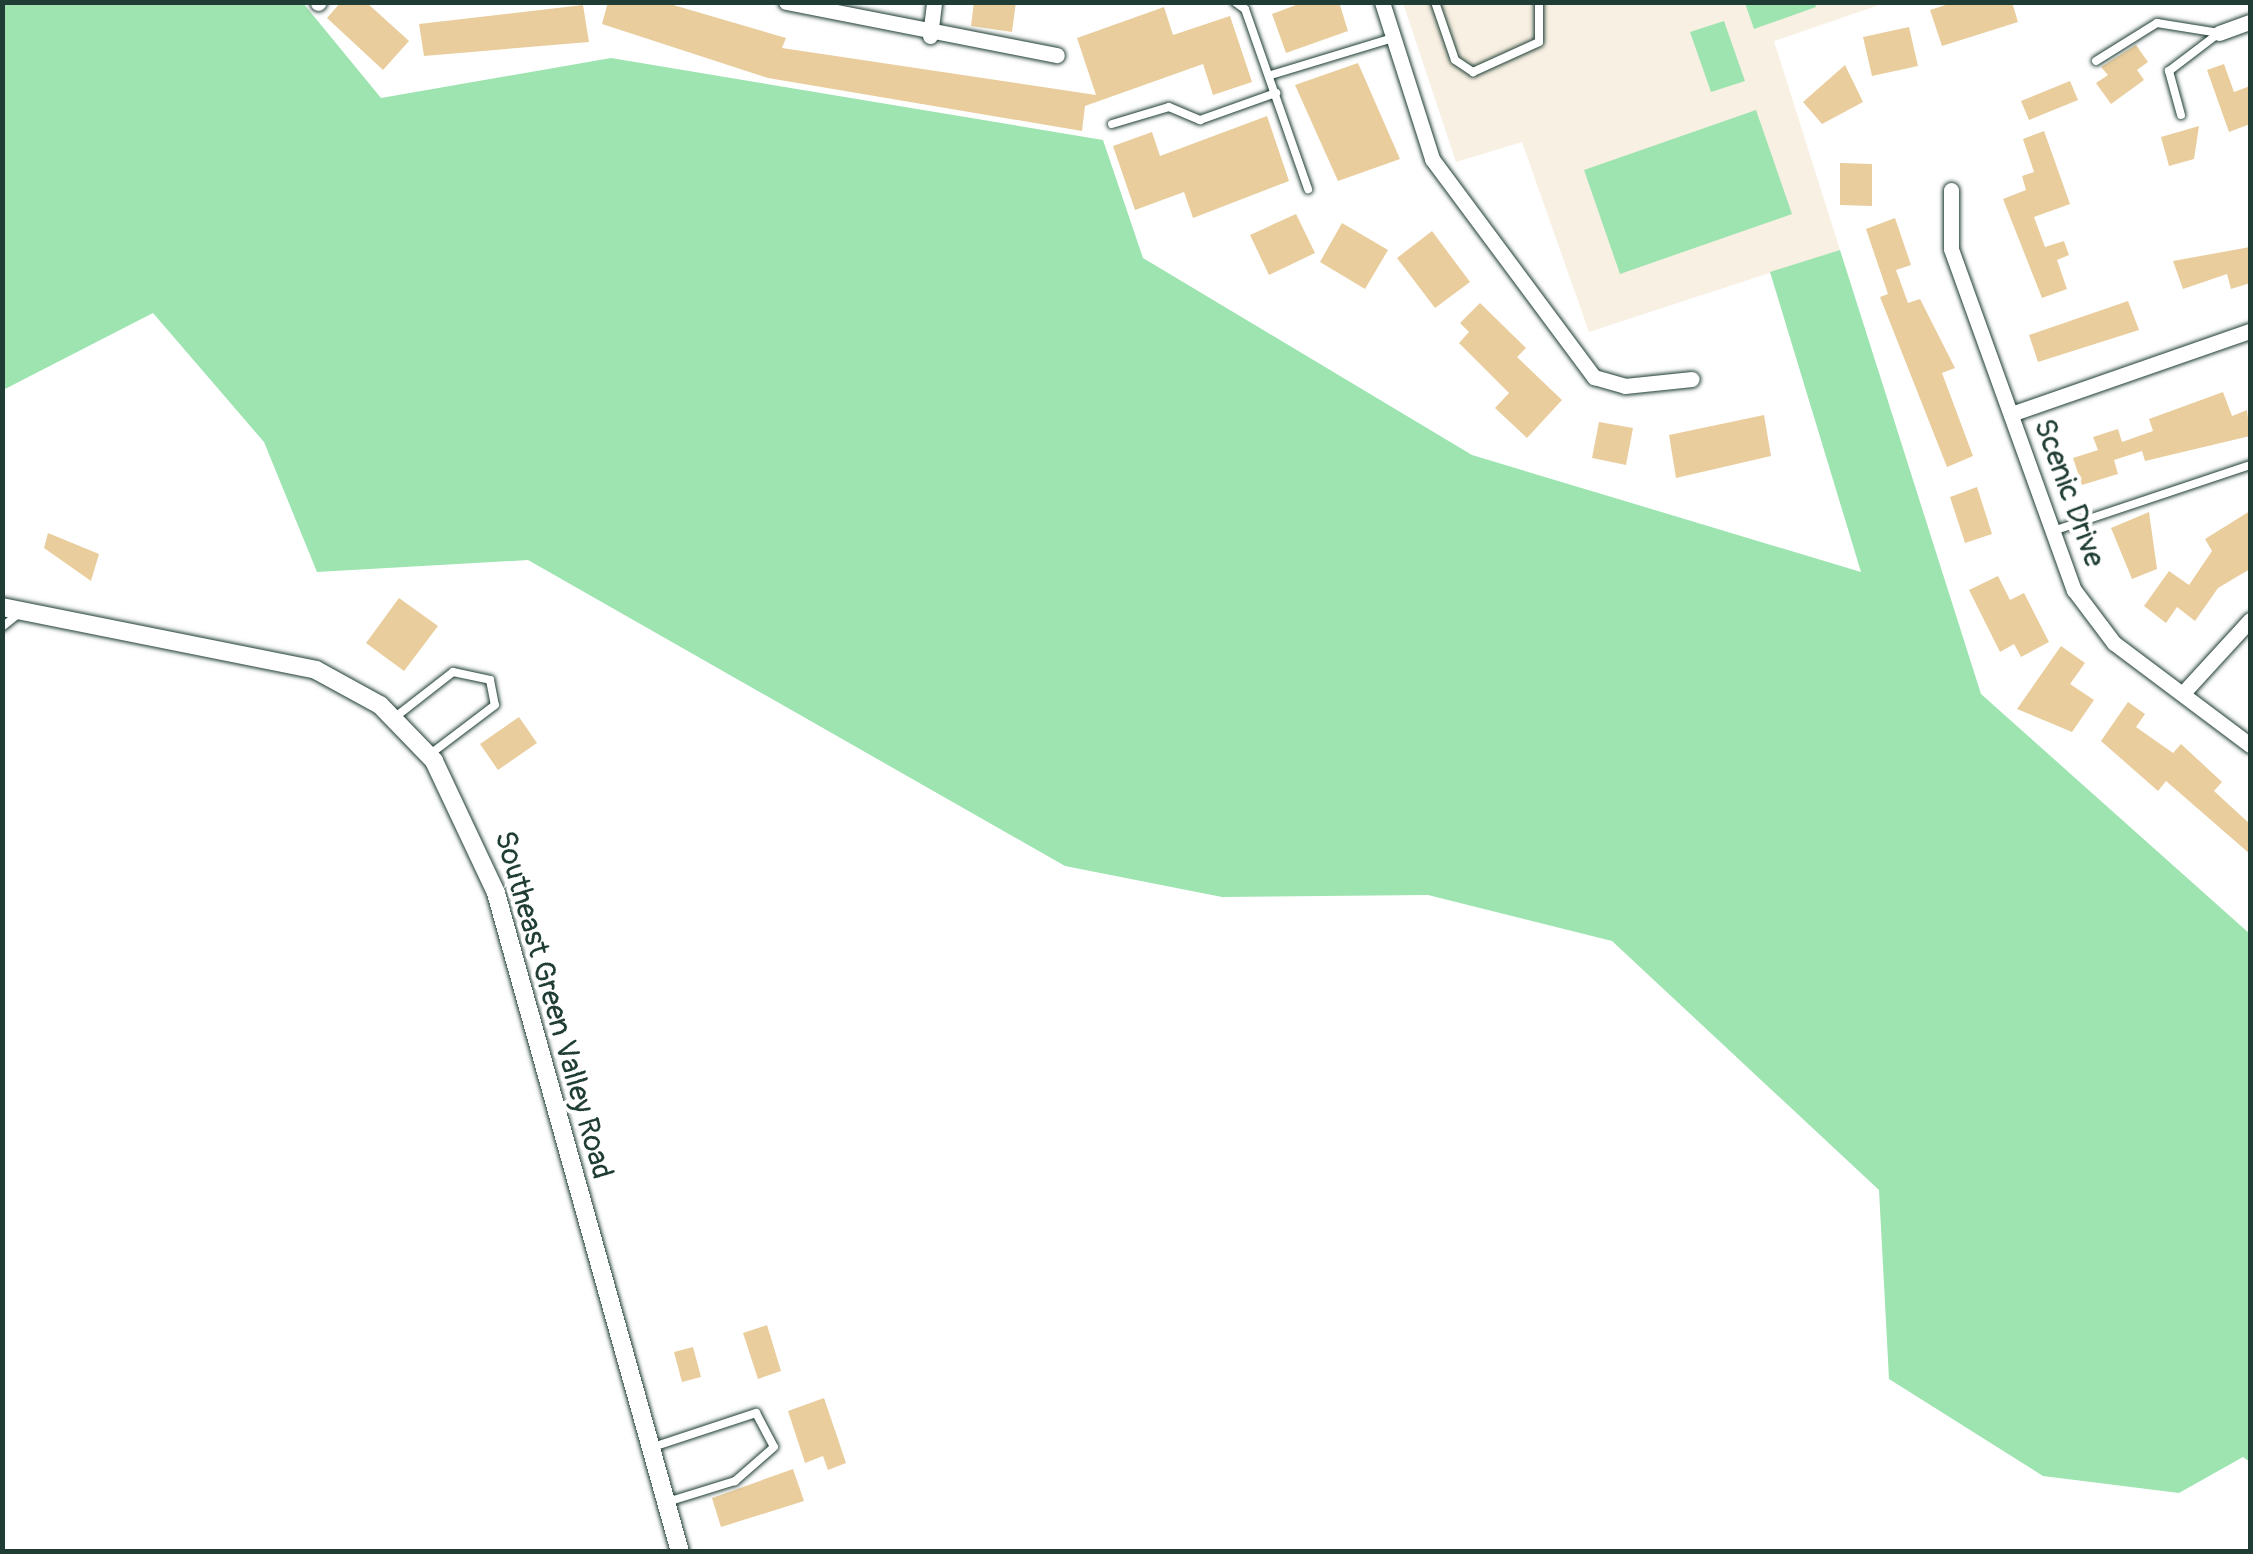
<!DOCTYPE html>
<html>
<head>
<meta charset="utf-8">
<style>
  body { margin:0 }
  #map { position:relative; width:2253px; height:1554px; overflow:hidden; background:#fff; font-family:Pangolin,sans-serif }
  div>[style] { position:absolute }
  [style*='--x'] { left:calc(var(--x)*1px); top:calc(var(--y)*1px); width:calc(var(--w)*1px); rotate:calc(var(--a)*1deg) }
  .built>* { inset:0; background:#f8f0e2 }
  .green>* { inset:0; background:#9ee4b1 }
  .building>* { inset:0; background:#e9cd9d }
  .roads { filter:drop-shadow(0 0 2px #1f3d34) drop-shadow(0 0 2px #1f3d34) }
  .service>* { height:8px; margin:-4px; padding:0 4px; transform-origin:4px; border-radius:4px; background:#fff }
  .minor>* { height:15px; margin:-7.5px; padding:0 7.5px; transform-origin:7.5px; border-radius:7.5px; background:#fff }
  .tertiary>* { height:18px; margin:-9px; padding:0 9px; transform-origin:9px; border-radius:9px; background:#fff }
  span { translate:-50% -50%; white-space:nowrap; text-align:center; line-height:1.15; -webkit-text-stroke:8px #fff; paint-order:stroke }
  .street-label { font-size:30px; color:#1f3d34 }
  .frame { position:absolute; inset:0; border:5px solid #1f3d34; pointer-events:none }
</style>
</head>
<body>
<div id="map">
  <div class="built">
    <div style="clip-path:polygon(1403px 3px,1885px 3px,1774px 41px,1840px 250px,1589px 332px,1522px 142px,1456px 162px)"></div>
  </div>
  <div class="green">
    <div style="clip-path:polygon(3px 2px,303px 3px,381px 98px,611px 58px,1103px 140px,1143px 258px,1472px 455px,1861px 572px,1770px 272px,1840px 250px,1981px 694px,2250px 934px,2250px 1462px,2243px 1457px,2179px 1493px,2043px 1476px,1889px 1379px,1879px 1190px,1612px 941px,1428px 895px,1222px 897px,1065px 866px,528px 560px,317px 572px,264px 442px,153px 313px,3px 390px)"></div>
    <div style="clip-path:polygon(1745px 3px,1815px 3px,1816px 7px,1754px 29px)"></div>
    <div style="clip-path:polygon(1724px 21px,1745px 81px,1711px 92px,1690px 32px)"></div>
    <div style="clip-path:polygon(1756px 110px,1792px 214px,1620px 274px,1584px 170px)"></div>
  </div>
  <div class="building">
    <div style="clip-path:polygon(341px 2px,366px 2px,409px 41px,383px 70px,327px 18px)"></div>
    <div style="clip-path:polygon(608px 2px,663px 2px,786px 38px,782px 48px,1096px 95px,1077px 38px,1164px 7px,1173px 35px,1230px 16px,1252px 82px,1213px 95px,1203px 64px,1085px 106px,1082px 131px,768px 78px,602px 24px)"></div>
    <div style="clip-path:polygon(974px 2px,1016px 2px,1012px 32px,971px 26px)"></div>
    <div style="clip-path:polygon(1304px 2px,1339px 2px,1348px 31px,1286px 53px,1272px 14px)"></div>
    <div style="clip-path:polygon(1955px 2px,2012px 2px,2018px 22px,1942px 46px,1930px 10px)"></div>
    <div style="clip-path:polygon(583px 5px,589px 42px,424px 56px,419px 24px)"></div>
    <div style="clip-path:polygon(1909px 27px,1918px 66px,1872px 76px,1863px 37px)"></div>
    <div style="clip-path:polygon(2136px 45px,2148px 62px,2137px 70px,2144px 80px,2111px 104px,2096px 83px,2108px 75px,2101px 67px)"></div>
    <div style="clip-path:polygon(1358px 63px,1400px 159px,1338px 181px,1295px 85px)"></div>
    <div style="clip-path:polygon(2224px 64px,2234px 92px,2250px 86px,2250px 124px,2229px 132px,2207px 70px)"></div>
    <div style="clip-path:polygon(1845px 65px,1863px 102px,1822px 124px,1803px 102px)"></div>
    <div style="clip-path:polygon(2070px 81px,2078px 100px,2029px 120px,2021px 101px)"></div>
    <div style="clip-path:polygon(1267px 116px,1289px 181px,1193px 218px,1184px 192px,1135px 210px,1113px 146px,1152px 132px,1160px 156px)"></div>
    <div style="clip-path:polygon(2199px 126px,2194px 159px,2169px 166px,2161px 137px)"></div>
    <div style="clip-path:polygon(2044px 131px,2070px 204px,2034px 217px,2045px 247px,2064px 241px,2069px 255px,2057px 260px,2067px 289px,2042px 298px,2003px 199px,2026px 190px,2022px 176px,2034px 172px,2023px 139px)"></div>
    <div style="clip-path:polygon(1840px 163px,1872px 164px,1872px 206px,1840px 205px)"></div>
    <div style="clip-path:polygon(1296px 214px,1315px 253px,1269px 275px,1250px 235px)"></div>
    <div style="clip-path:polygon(1895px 218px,1911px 265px,1896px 270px,1908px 303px,1920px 299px,1955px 368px,1942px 373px,1973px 456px,1947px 467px,1880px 297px,1888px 294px,1866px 229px)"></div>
    <div style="clip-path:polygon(1342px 223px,1388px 250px,1365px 289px,1320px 262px)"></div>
    <div style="clip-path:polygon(1432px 231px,1470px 282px,1435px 308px,1397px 258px)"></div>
    <div style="clip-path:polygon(2250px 247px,2250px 283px,2231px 289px,2227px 274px,2183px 289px,2173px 261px)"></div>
    <div style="clip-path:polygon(2128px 301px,2139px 330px,2038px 362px,2029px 335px)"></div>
    <div style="clip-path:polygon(1480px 303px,1526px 348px,1517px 357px,1562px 400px,1527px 438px,1495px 408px,1509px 393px,1459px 343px,1469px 332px,1460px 323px)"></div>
    <div style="clip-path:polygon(2223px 392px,2232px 416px,2247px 410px,2250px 436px,2145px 461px,2142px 451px,2114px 460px,2118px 474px,2082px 485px,2073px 458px,2098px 450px,2093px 437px,2118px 429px,2122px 442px,2153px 431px,2149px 419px)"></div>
    <div style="clip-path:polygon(1764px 415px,1771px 456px,1676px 478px,1669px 435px)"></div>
    <div style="clip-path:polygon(1599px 422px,1633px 428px,1626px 465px,1592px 458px)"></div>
    <div style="clip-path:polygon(1977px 487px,1992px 534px,1965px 543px,1950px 497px)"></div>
    <div style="clip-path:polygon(2250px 511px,2250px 569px,2218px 588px,2195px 621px,2177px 607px,2166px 623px,2144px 606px,2169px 571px,2189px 585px,2212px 551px,2205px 539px)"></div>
    <div style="clip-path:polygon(2149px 512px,2157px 569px,2132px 579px,2111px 528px)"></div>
    <div style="clip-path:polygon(48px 533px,99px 554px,91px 581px,44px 548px)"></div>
    <div style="clip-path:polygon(1998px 576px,2010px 600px,2024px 593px,2049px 642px,2021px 657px,2014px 644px,2000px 652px,1969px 590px)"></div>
    <div style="clip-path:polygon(399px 598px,438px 626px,404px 671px,366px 643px)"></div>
    <div style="clip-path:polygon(2061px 646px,2085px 663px,2070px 684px,2094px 700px,2072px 732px,2017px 709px)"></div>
    <div style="clip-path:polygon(2128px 702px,2145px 714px,2136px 727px,2173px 753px,2181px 744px,2222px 782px,2214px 791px,2250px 824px,2250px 854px,2166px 781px,2158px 791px,2101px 741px)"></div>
    <div style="clip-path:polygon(519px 717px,537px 743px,498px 770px,480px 744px)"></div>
    <div style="clip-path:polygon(767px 1325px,781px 1371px,758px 1379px,743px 1333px)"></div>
    <div style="clip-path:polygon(693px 1347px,701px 1377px,682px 1382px,674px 1352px)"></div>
    <div style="clip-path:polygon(824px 1398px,846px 1463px,828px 1470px,823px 1456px,805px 1463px,788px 1411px)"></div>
    <div style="clip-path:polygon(793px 1469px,804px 1501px,721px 1527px,712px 1498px)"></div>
  </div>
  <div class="roads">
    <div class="service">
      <div style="--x:1235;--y:2;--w:12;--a:35"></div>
      <div style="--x:1245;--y:9;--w:191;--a:70.7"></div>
      <div style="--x:1435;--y:2;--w:61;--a:71"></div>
      <div style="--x:1455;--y:60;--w:22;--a:34"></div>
      <div style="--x:1473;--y:72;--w:72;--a:-24.4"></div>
      <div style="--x:1539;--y:42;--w:40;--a:-90"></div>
      <div style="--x:2096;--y:61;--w:72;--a:-31.9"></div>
      <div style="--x:2157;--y:23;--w:63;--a:9.2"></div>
      <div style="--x:1271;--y:75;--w:127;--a:-16.9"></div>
      <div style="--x:2181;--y:115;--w:46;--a:-105.3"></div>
      <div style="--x:2169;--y:71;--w:63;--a:-37.2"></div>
      <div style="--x:1112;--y:124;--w:59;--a:-16.6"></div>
      <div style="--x:1169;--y:107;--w:34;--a:23"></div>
      <div style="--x:1200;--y:120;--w:81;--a:-19.6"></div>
      <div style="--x:2053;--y:531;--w:208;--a:-18.5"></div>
      <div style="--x:2;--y:627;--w:21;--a:-39"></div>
      <div style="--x:394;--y:718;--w:75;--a:-37.9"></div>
      <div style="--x:453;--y:672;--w:38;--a:12"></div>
      <div style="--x:490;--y:680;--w:25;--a:79"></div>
      <div style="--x:495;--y:705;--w:83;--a:142.9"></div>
      <div style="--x:650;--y:1448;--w:112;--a:-18.3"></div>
      <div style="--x:756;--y:1413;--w:38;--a:62"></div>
      <div style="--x:774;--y:1447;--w:52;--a:138.9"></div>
      <div style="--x:735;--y:1481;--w:71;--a:162.8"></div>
    </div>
    <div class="minor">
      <div style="--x:786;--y:2;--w:276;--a:11.1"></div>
      <div style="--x:1382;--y:2;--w:165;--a:72.3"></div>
      <div style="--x:1432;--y:159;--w:272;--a:53.4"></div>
      <div style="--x:1594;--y:377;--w:32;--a:16"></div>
      <div style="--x:1625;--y:386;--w:67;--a:-6"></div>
      <div style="--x:318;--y:3;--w:1;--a:-45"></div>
      <div style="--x:2219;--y:33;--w:33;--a:-20"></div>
      <div style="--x:930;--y:36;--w:34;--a:-83"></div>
      <div style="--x:1951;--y:190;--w:59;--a:90"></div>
      <div style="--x:1951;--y:249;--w:363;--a:70.2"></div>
      <div style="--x:2074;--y:590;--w:66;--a:53"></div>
      <div style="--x:2114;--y:643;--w:170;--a:36.9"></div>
      <div style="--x:2011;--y:414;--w:253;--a:-19.2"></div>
      <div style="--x:2183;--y:693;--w:99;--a:-47.5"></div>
    </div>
    <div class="tertiary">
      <div style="--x:2;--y:607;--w:320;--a:11.3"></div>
      <div style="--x:316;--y:670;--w:73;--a:28.7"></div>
      <div style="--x:380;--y:705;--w:78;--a:46"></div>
      <div style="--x:434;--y:761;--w:146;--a:64.8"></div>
      <div style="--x:496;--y:893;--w:684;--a:74.4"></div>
    </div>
  </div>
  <div class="street-label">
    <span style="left:2069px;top:493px;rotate:70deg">Scenic Drive</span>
    <span style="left:553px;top:1005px;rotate:74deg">Southeast Green Valley Road</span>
  </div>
  <div class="frame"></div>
</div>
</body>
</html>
